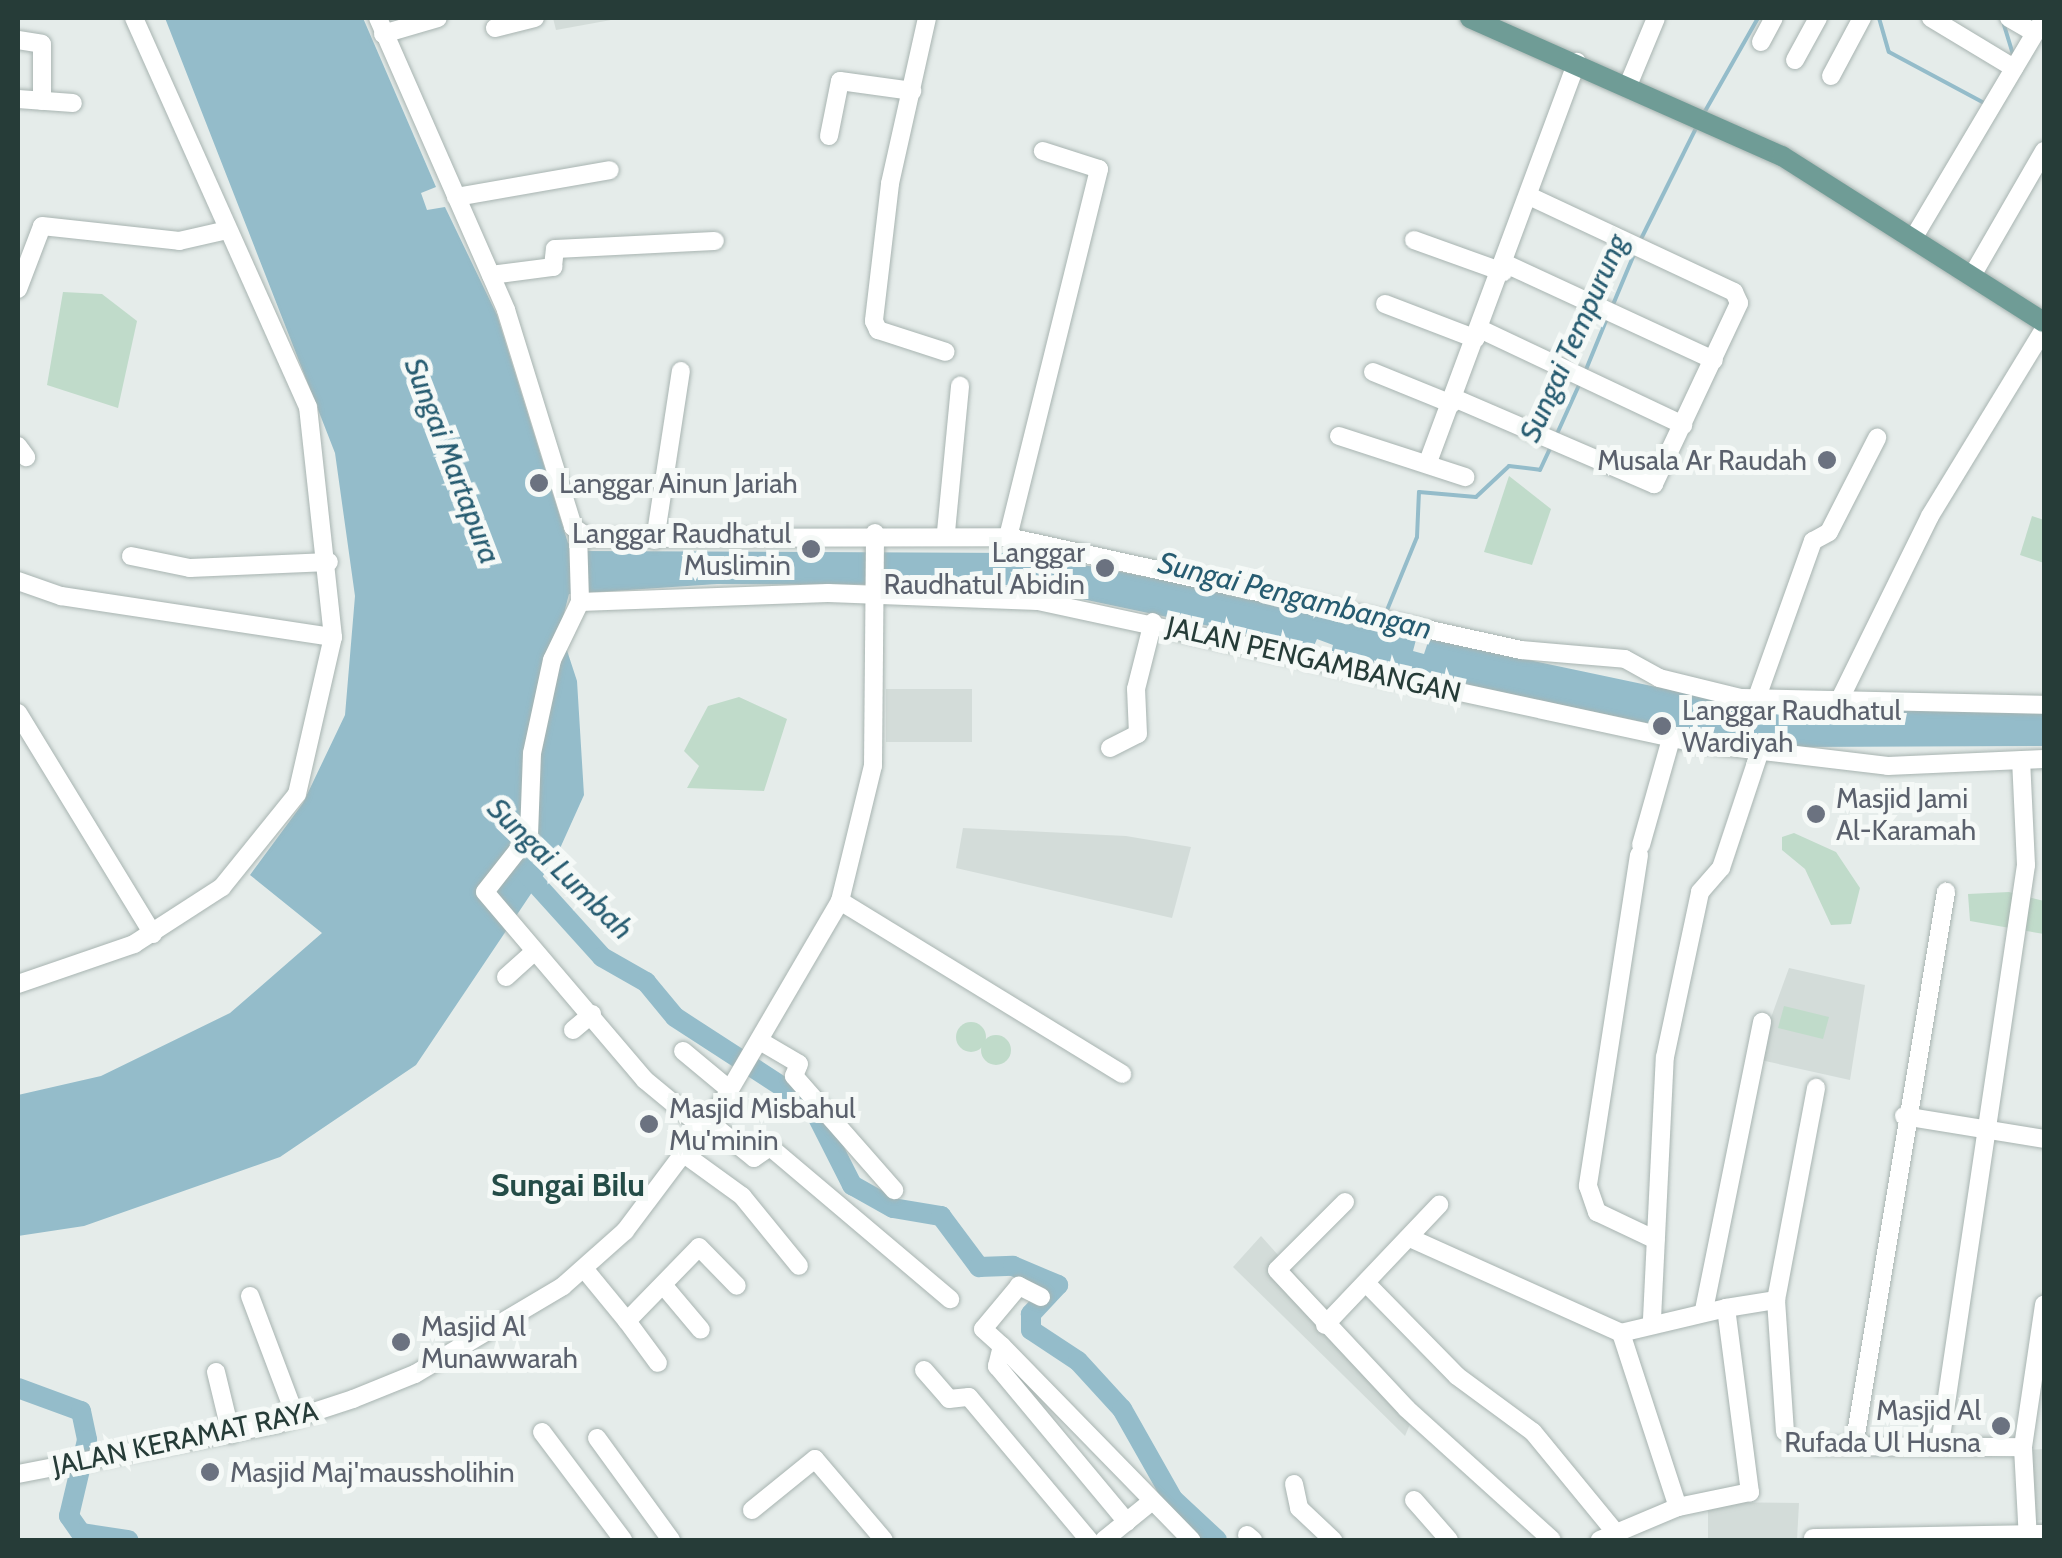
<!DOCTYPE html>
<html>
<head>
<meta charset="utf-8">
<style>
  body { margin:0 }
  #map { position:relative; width:2062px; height:1558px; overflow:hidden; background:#e5ecea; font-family:Cabin,sans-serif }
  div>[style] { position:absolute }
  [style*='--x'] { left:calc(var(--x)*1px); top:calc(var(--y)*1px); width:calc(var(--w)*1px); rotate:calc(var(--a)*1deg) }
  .built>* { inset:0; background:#d3dcd9 }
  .green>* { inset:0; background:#c0dbca }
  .round { border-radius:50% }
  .water>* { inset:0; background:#94bcca }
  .stream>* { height:4px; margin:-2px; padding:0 2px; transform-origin:2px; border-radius:2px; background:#94bcca }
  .river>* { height:20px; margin:-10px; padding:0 10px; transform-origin:10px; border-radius:10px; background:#94bcca }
  .roads { filter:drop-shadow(0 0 2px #a8b4b1) drop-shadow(0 0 2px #a8b4b1) }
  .minor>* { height:18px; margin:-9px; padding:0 9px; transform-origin:9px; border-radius:9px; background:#fff }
  .major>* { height:20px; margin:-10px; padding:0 10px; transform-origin:10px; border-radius:10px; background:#6f9c96 }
  .dots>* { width:28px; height:28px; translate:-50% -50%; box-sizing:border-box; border:5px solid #f5f9f7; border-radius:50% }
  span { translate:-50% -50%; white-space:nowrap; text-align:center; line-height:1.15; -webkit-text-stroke:10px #f5f9f7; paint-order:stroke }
  .worship-label { font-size:28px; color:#5b616d }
  .right { translate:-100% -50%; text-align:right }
  .left { translate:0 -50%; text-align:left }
  .street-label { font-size:28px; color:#263c38 }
  .water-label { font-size:30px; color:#275c71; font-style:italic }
  .quarter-label { font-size:32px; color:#244c47; font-weight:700 }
  .frame { position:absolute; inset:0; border:20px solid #263c38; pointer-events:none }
</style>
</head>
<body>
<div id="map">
  <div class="built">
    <div style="clip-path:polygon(553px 18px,622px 18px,556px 30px)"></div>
    <div style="clip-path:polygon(886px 689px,972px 689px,972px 742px,886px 742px)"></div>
    <div style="clip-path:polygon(963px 828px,1126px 836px,1191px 847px,1172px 918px,956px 868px)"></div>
    <div style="clip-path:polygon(1789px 968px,1865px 985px,1850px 1080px,1756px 1059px)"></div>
    <div style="clip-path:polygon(1261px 1236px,1416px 1410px,1405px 1436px,1233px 1267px)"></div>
    <div style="clip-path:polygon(2044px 1449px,2044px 1520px,2032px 1521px,2029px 1450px)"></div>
    <div style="clip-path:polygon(1708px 1502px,1799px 1503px,1797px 1540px,1708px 1540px)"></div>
  </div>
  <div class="green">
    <div style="clip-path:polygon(63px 292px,102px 294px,137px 321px,118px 408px,47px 385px)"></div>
    <div style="clip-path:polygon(1509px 476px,1551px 509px,1532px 565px,1484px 552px)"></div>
    <div style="clip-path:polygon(2032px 516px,2044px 520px,2044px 563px,2020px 555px)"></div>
    <div style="clip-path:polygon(739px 697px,787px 719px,764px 791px,687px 788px,699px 766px,684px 751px,708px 706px)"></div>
    <div style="clip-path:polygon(1794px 833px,1836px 852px,1860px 888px,1851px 924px,1831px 925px,1805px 869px,1782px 850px,1782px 837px)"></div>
    <div style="clip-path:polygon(2009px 892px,2044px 901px,2044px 934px,1970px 921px,1968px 894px)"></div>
    <div style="clip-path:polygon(1784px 1006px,1829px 1017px,1823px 1039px,1778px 1028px)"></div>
    <div class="round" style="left:956px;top:1022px;width:30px;height:30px"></div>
    <div class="round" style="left:981px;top:1035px;width:30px;height:30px"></div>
  </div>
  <div class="water">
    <div style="clip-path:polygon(165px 18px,363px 18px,436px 187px,421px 193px,427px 210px,445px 207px,497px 315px,568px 543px,580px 551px,1019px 553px,1288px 603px,1417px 636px,1413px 651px,1424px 654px,1429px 639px,1756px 708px,2044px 709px,2044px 746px,1797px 747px,1671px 728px,1399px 671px,1331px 653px,1333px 645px,1317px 639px,1313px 648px,1016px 585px,717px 584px,569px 594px,560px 629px,577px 681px,584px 795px,557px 855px,416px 1065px,280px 1157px,84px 1226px,18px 1236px,18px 1095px,101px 1076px,230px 1013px,322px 933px,250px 875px,303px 803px,345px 715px,355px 596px,335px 453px)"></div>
  </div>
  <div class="stream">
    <div style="--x:1879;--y:18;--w:35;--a:74"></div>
    <div style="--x:1889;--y:52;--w:108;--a:28.2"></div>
    <div style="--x:2004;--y:25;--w:34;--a:73"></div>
    <div style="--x:1704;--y:113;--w:109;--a:-60.4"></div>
    <div style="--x:1639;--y:243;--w:131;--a:-63.6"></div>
    <div style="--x:1612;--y:307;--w:60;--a:-67.3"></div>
    <div style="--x:1585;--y:372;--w:61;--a:-67.7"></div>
    <div style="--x:1556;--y:436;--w:56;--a:-65.7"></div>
    <div style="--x:1385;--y:615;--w:84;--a:-67.7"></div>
    <div style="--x:1417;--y:537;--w:45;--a:-87.5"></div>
    <div style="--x:1419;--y:492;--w:57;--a:5"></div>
    <div style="--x:1476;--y:497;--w:45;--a:-43.2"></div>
    <div style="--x:1509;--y:466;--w:31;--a:7"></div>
    <div style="--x:1540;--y:470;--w:29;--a:-65"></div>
  </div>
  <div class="river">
    <div style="--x:519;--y:865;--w:124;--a:47.9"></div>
    <div style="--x:602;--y:957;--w:51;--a:29.6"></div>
    <div style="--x:646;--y:982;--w:45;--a:50.4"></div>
    <div style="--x:675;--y:1017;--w:163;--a:33"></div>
    <div style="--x:812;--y:1106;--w:89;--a:63.1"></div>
    <div style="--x:852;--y:1185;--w:47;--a:29.3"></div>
    <div style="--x:893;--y:1208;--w:49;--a:9.5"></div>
    <div style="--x:941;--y:1216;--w:64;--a:53.3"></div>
    <div style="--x:979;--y:1267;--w:34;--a:-2"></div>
    <div style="--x:1013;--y:1266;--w:49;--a:22.9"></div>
    <div style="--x:1058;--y:1285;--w:40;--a:133"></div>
    <div style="--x:1031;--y:1314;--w:16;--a:90"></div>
    <div style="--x:1031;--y:1330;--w:56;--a:33.4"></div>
    <div style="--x:1078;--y:1361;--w:65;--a:47.5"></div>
    <div style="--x:1122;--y:1409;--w:103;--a:60.5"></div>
    <div style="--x:1173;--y:1499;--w:60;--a:43"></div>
    <div style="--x:18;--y:1388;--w:67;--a:20.1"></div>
    <div style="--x:81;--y:1411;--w:30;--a:78"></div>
    <div style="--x:87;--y:1440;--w:78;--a:103.3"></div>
    <div style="--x:69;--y:1516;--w:21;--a:55"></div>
    <div style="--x:81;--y:1533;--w:48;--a:8.5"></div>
  </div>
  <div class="roads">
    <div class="minor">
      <div style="--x:378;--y:18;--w:319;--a:66.3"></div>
      <div style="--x:506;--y:310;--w:227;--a:72.8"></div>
      <div style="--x:573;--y:527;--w:19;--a:35"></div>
      <div style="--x:589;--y:538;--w:419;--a:-0.1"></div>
      <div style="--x:1008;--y:537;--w:525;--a:12.42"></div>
      <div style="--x:1521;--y:650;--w:104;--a:4.9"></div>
      <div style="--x:1625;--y:659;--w:39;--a:29"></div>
      <div style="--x:1659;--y:678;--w:84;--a:13.7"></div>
      <div style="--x:1741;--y:698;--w:303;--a:1.3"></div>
      <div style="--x:927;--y:18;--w:170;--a:102.6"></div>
      <div style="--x:890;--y:184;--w:138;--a:96.7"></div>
      <div style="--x:874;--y:321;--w:10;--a:66"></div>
      <div style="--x:878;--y:330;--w:71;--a:17.9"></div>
      <div style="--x:1931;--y:18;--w:97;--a:31.1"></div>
      <div style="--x:2009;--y:18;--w:30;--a:30"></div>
      <div style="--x:495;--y:28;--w:41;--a:-14"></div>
      <div style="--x:383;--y:34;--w:57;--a:-16.2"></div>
      <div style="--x:18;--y:40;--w:24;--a:9"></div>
      <div style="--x:42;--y:44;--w:57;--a:90"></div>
      <div style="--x:1761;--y:42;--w:27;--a:-62"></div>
      <div style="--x:1795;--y:60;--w:48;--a:-61.3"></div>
      <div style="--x:1831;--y:76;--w:66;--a:-61.9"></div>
      <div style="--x:1629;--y:83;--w:70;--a:-67.4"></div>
      <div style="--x:18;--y:99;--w:55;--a:4.2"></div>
      <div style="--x:829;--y:136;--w:56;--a:-78.7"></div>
      <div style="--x:840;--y:81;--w:73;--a:7.9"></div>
      <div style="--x:456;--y:197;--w:156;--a:-9.9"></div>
      <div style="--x:1914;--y:237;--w:255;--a:-59.3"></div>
      <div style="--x:1414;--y:240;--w:95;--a:19.8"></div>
      <div style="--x:1506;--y:264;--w:229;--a:24.8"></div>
      <div style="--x:1973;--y:274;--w:142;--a:-60"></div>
      <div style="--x:491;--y:275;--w:63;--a:-7.4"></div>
      <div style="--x:553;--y:267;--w:18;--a:-84"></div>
      <div style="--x:555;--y:249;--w:160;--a:-2.9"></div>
      <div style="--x:18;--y:289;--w:67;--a:-69.1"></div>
      <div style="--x:42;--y:226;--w:138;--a:6.2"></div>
      <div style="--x:179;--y:241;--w:45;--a:-12.8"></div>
      <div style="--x:1385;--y:304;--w:97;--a:21"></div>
      <div style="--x:1480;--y:329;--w:225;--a:25.3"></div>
      <div style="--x:1373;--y:372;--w:85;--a:22.1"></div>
      <div style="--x:1454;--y:398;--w:218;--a:23.3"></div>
      <div style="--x:1654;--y:484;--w:200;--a:-64.8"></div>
      <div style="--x:1739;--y:303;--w:12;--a:-114"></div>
      <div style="--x:1734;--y:292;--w:226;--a:-154.9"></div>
      <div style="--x:1339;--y:436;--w:133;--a:18"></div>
      <div style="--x:18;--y:446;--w:14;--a:54"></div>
      <div style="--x:1428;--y:462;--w:427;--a:-69.6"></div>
      <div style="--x:946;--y:532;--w:147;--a:-84.5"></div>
      <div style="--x:578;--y:533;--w:69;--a:88.3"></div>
      <div style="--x:580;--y:602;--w:64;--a:115.8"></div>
      <div style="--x:552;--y:660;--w:95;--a:102.1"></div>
      <div style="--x:532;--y:753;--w:83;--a:92.1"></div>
      <div style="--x:529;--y:836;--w:71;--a:128.2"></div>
      <div style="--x:485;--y:892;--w:247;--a:49.6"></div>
      <div style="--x:645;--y:1080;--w:75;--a:39.6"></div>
      <div style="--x:1008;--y:537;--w:379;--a:-76.1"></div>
      <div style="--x:1099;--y:169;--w:59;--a:-162.2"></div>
      <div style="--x:655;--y:540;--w:171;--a:-81.3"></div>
      <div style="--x:131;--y:556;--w:60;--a:11.5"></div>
      <div style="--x:190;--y:568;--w:139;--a:-2.5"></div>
      <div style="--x:18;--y:581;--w:46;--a:19.2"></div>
      <div style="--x:61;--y:596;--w:275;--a:8.6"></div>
      <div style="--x:580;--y:602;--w:248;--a:-2.1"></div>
      <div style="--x:828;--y:593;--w:210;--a:2.2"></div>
      <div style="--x:1038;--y:601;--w:673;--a:12.18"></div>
      <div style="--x:1696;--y:743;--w:193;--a:6.8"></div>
      <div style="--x:1888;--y:766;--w:156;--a:-2.6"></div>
      <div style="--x:1756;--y:700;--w:169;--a:-70.3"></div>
      <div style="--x:1813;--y:541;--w:18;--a:-29"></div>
      <div style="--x:1829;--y:532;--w:106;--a:-62.9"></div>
      <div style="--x:1838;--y:703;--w:208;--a:-63.8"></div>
      <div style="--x:1930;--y:516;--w:219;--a:-58.6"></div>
      <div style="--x:18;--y:713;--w:259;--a:58.6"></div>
      <div style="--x:1110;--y:748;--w:31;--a:-27"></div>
      <div style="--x:1138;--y:734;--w:45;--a:-92.5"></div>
      <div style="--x:1136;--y:689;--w:69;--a:-75.8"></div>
      <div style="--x:1641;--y:845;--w:110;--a:-74.2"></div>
      <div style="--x:1639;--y:855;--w:335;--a:98.8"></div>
      <div style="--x:1588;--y:1186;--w:28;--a:71"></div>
      <div style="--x:1597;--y:1212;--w:65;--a:25.4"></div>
      <div style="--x:840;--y:901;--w:331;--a:31.5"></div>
      <div style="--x:506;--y:977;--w:38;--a:-42"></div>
      <div style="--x:18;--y:984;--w:123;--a:-19"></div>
      <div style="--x:134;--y:944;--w:105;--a:-32.9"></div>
      <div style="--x:222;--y:887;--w:119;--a:-51.1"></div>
      <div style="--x:297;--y:794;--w:161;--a:-77.1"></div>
      <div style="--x:333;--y:637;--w:231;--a:-96.2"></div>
      <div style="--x:308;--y:407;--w:426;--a:-114.1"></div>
      <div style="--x:573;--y:1030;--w:25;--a:-40"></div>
      <div style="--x:760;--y:1041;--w:45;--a:30.5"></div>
      <div style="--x:799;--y:1064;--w:13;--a:113"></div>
      <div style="--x:794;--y:1076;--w:152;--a:48.7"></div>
      <div style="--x:683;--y:1051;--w:61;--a:39.7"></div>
      <div style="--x:1904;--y:1116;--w:142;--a:9.3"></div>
      <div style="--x:708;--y:1121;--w:59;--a:38.8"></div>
      <div style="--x:754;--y:1158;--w:19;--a:-35"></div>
      <div style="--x:770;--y:1147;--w:236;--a:40.2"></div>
      <div style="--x:684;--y:1154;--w:72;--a:35.9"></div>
      <div style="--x:742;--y:1196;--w:90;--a:50.8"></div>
      <div style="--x:1345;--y:1202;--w:96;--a:135"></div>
      <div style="--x:1277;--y:1270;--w:190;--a:46.9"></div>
      <div style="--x:1407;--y:1409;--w:195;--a:42.1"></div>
      <div style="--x:1410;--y:1238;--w:231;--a:24.2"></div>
      <div style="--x:1621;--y:1333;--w:183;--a:71.9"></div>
      <div style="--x:1678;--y:1507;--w:85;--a:157.1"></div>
      <div style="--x:586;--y:1271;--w:65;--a:50.6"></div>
      <div style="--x:627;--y:1321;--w:103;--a:-45.8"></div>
      <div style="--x:699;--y:1247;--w:54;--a:45.7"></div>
      <div style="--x:1366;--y:1283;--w:130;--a:45.6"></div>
      <div style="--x:1457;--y:1376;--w:94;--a:36.4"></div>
      <div style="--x:1533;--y:1432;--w:129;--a:50.6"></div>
      <div style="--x:664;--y:1286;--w:57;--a:49.9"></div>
      <div style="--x:250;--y:1296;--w:130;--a:69.3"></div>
      <div style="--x:1041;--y:1297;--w:25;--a:-153"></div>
      <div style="--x:1019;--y:1286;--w:56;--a:129.9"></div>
      <div style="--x:983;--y:1329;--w:25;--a:42"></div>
      <div style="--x:1002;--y:1346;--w:21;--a:104"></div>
      <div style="--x:997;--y:1366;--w:203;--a:50.2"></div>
      <div style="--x:1776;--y:1300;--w:216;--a:-79.3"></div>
      <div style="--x:1726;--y:1308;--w:51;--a:-9.1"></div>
      <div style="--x:1776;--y:1300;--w:132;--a:86.1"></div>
      <div style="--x:1704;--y:1310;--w:294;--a:-78.6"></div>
      <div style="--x:1652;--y:1319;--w:262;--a:-87.2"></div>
      <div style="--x:1665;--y:1057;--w:169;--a:-78"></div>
      <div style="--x:1700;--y:892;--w:32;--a:-49"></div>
      <div style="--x:1721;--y:868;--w:123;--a:-71.6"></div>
      <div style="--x:627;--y:1321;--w:52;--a:53.6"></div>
      <div style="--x:1325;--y:1325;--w:166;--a:-46.5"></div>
      <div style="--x:1621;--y:1333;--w:108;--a:-13.4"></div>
      <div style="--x:1726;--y:1308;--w:186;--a:82.6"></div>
      <div style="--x:1750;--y:1492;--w:74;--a:168.2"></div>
      <div style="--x:1002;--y:1346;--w:271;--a:45.7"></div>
      <div style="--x:924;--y:1370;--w:38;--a:49"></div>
      <div style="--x:949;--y:1399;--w:20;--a:-6"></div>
      <div style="--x:969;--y:1397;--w:187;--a:50"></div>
      <div style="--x:216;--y:1372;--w:64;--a:76.4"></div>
      <div style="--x:542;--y:1432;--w:135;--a:53.1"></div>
      <div style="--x:597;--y:1438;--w:126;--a:54"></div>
      <div style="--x:1940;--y:1444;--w:585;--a:-81.55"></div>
      <div style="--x:2026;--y:865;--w:105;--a:-92.7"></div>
      <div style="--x:1817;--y:1446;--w:206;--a:0.3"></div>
      <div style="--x:1854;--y:1446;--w:562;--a:-80.57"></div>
      <div style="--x:18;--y:1474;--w:267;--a:-11"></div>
      <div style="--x:280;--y:1423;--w:77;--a:-18.2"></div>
      <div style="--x:353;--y:1399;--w:67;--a:-22"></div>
      <div style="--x:415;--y:1374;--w:172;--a:-30.7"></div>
      <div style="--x:563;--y:1286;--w:83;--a:-41.6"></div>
      <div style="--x:625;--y:1231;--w:166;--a:-53.1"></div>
      <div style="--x:725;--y:1098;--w:228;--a:-59.7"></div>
      <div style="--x:840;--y:901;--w:139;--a:-76.3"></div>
      <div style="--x:873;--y:766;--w:233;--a:-89.5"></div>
      <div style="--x:1294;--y:1484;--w:25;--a:78"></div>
      <div style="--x:1299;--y:1508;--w:47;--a:43.3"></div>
      <div style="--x:1414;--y:1500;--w:53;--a:48.8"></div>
      <div style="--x:752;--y:1510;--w:81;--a:-39"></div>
      <div style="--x:815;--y:1459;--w:106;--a:49.6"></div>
      <div style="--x:1247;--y:1535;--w:8;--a:40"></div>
      <div style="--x:1813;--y:1538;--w:231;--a:-1"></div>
      <div style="--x:1104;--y:1540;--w:60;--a:-39"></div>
      <div style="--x:2028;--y:1540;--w:93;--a:-93.1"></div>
      <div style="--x:2023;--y:1447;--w:144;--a:-81.6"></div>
    </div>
    <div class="major">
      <div style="--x:1470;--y:18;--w:341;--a:23.9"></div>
      <div style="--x:1782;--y:156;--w:310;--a:32.4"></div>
    </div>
  </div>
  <div class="dots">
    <div style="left:1827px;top:460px;background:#6b7280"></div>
    <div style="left:539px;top:483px;background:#6b7280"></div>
    <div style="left:811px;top:549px;background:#6b7280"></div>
    <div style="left:1105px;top:568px;background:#6b7280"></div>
    <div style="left:1662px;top:726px;background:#6b7280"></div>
    <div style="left:1816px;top:814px;background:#6b7280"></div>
    <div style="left:649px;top:1124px;background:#6b7280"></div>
    <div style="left:401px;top:1342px;background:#6b7280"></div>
    <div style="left:2001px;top:1426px;background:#6b7280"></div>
    <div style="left:210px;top:1472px;background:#6b7280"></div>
  </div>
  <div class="worship-label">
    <span class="right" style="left:1807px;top:460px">Musala Ar Raudah</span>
    <span class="left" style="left:559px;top:483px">Langgar Ainun Jariah</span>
    <span class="right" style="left:791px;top:549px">Langgar Raudhatul<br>Muslimin</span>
    <span class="right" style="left:1085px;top:568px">Langgar<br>Raudhatul Abidin</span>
    <span class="left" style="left:1682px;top:726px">Langgar Raudhatul<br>Wardiyah</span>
    <span class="left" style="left:1836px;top:814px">Masjid Jami<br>Al-Karamah</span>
    <span class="left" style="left:669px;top:1124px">Masjid Misbahul<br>Mu'minin</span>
    <span class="left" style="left:421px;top:1342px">Masjid Al<br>Munawwarah</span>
    <span class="right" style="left:1981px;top:1426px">Masjid Al<br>Rufada Ul Husna</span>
    <span class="left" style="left:230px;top:1472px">Masjid Maj'maussholihin</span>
  </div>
  <div class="street-label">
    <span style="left:1314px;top:659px;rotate:13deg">JALAN PENGAMBANGAN</span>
    <span style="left:185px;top:1438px;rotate:-12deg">JALAN KERAMAT RAYA</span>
  </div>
  <div class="water-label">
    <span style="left:1574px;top:338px;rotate:-66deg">Sungai Tempurung</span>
    <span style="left:452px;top:461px;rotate:69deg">Sungai Martapura</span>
    <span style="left:1295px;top:596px;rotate:14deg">Sungai Pengambangan</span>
    <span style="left:560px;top:869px;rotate:44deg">Sungai Lumbah</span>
  </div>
  <div class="quarter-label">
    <span style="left:568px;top:1185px">Sungai Bilu</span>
  </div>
  <div class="frame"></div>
</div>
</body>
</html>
